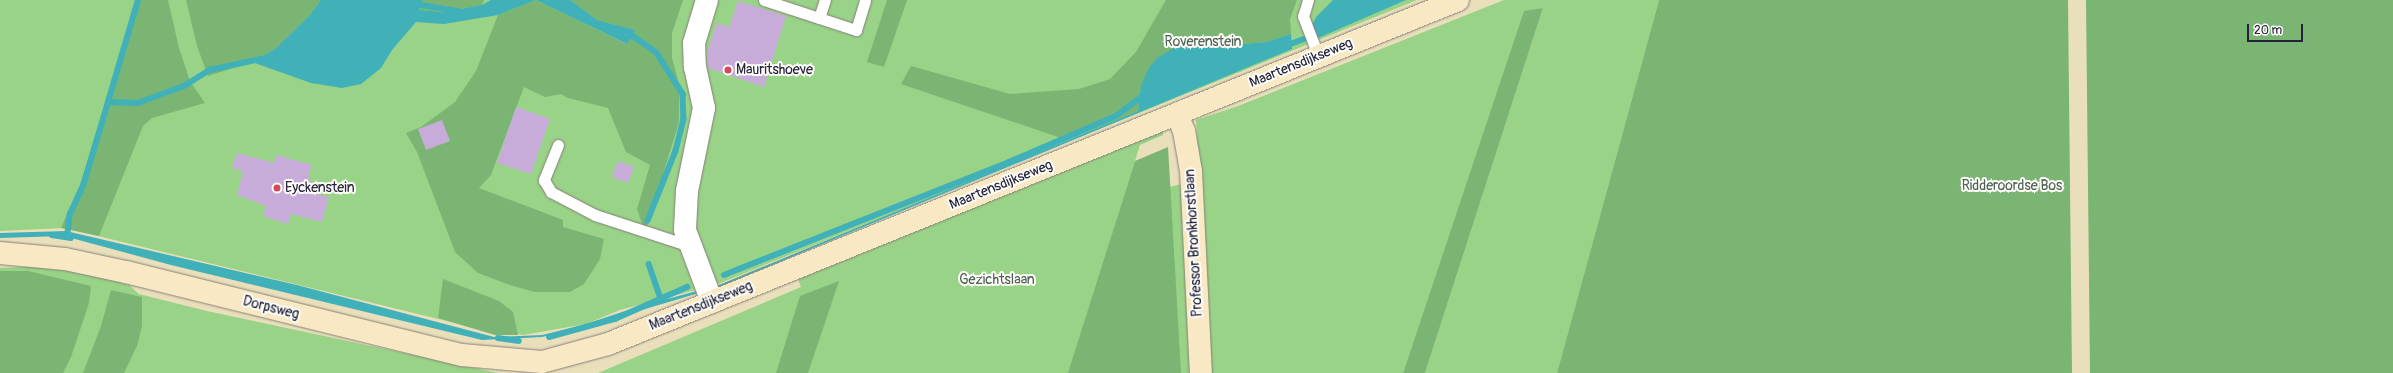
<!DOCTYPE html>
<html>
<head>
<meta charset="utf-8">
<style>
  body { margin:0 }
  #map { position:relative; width:2393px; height:373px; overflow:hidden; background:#eadfbb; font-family:Pangolin,sans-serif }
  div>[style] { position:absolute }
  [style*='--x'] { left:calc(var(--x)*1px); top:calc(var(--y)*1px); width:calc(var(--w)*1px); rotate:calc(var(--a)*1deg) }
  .green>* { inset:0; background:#99d387 }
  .forest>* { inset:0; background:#7ab574 }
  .water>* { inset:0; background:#40b0b9 }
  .stream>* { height:5.5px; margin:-2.75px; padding:0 2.75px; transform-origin:2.75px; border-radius:2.75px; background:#40b0b9 }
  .building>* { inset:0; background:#c7abd9 }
  .roads { filter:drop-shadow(0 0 1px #86807b) drop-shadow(0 0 1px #86807b) }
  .lane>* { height:11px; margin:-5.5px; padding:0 5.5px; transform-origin:5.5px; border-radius:5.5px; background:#fff }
  .street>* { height:22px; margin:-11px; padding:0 11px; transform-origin:11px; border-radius:11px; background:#fff }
  .secondary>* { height:22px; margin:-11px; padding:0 11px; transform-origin:11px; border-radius:11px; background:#f8e8c3 }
  .dots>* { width:11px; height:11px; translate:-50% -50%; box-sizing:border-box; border:2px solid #fdfcf7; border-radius:50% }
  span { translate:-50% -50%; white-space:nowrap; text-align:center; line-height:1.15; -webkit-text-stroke:4px #fdfcf7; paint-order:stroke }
  .park-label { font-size:14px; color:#4c6056 }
  .street-label { font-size:14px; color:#22223b }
  .poi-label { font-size:14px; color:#22223b }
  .left { translate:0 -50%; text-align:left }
  .scale { position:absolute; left:2247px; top:24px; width:56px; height:18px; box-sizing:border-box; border:2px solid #22223b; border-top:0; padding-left:5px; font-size:12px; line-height:14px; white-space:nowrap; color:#22223b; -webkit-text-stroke:3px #fdfcf7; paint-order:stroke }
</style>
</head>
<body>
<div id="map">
  <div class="green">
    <div style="clip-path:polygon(0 0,1417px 0,718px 284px,620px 310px,586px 324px,523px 335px,467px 326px,65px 228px,0 231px)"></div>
    <div style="clip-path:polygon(1504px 0,1659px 0,1557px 373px,1425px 373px,1543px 8px,1524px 12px,1403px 373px,598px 373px,801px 287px,791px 262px,1162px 110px,1163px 135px,1140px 145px,1077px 346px,1130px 198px,1199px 179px,1196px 120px,1238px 106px)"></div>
    <div style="clip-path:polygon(39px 266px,73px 269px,129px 285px,139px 294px,207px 311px,498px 373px,0 373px,0 268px)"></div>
  </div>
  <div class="forest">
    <div style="clip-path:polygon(137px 0,168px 0,179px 48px,190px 81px,205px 103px,152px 118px,143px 126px,99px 236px,61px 228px,81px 182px)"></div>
    <div style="clip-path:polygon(186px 0,321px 0,309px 16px,275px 49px,252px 62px,208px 76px,197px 46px)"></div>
    <div style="clip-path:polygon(423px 0,484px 0,482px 5px,443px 12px,419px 10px)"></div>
    <div style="clip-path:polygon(536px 0,626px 44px,634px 30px,597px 20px,570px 0,683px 0,672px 33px,672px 58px,679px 84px,679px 122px,645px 233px,637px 209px,650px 165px,626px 152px,608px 108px,568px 98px,561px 94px,545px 97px,524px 87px,491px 175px,479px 188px,563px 220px,563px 227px,604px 239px,600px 259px,584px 284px,570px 292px,535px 292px,513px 286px,478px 273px,455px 252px,417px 152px,406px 133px,421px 127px,455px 102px,476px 71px,498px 15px)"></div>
    <div style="clip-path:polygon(887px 0,907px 0,884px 67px,867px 62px)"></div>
    <div style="clip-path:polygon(1166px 0,1297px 0,1290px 19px,1291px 34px,1266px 42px,1245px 44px,1194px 41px,1141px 86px,1138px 111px,1067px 140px,901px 84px,911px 66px,1010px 94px,1079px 89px,1110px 79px,1136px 52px)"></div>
    <div style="clip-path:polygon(1659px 0,2068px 0,2072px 373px,1557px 373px)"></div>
    <div style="clip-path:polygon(2086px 0,2393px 0,2393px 373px,2090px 373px)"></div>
    <div style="clip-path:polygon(1543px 8px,1425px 373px,1403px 373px,1524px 11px)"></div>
    <div style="clip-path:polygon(1168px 147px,1181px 373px,1068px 373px,1135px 161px)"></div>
    <div style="clip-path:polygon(0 271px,28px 271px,91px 286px,89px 303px,71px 357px,63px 373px,0 373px)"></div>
    <div style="clip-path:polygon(443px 279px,499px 301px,513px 312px,518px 335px,495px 335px,438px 318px)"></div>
    <div style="clip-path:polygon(839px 281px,808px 373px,776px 373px,800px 296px)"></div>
    <div style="clip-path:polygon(111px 290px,142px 297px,142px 326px,137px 346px,124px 373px,83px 373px,101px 326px)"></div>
  </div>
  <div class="water">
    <div style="clip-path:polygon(321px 0,423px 0,419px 10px,443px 12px,482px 5px,491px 0,570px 0,597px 20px,635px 30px,627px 44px,536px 0,498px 15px,444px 24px,416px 22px,392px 50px,381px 68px,361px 84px,342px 88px,311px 83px,252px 62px,275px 49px,309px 16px)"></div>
    <div style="clip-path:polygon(1333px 0,1406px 0,1316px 39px,1311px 27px,1316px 17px)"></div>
    <div style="clip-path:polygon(1291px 34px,1292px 49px,719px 287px,578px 329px,542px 337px,482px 340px,171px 265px,64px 236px,0 238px,0 233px,66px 231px,297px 285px,494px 337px,542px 335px,580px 326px,634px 308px,719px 285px,1138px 111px,1141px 86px,1149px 68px,1157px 58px,1176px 47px,1194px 41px,1245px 44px,1266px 42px)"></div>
  </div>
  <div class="stream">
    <div style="--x:415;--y:4;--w:44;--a:9.2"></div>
    <div style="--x:625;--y:34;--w:10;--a:17"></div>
    <div style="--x:635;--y:37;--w:27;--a:36"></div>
    <div style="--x:657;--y:53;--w:49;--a:57.6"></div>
    <div style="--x:683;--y:94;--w:25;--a:88"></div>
    <div style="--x:684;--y:119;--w:33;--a:104"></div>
    <div style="--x:676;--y:151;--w:75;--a:111.8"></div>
    <div style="--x:1285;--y:46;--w:30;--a:-20"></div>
    <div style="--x:108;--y:102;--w:106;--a:-73.6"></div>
    <div style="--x:52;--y:235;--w:19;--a:9"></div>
    <div style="--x:67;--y:237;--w:23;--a:-83"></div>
    <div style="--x:70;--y:214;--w:31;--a:-65"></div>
    <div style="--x:83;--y:186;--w:88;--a:-73.4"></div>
    <div style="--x:108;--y:102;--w:30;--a:2"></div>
    <div style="--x:138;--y:103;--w:49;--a:-20.3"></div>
    <div style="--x:184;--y:86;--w:31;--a:-32"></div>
    <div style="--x:210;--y:70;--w:51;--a:-12.4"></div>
    <div style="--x:649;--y:264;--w:37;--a:71"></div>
    <div style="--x:724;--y:275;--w:307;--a:-21.6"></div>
    <div style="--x:1009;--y:162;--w:116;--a:-23.3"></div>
    <div style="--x:1116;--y:116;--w:38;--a:-37"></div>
    <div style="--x:549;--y:337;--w:68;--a:-15.3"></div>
    <div style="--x:615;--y:319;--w:79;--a:-24"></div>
    <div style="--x:498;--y:338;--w:21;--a:8"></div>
  </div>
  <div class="building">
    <div style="clip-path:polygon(738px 1px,786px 16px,764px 87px,708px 68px,707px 52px,717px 23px,729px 27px)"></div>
    <div style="clip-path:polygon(516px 107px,550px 119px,531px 174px,497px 163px)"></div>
    <div style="clip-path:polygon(442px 120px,450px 141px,426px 150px,418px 129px)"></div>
    <div style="clip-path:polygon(237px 153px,274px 163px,276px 155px,312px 165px,308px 176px,317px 194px,329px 197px,322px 222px,291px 214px,288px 224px,263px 216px,266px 206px,237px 195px,243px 171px,232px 168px)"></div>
    <div style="clip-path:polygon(618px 161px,634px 167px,628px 183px,612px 177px)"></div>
  </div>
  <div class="roads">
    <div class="lane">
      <div style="--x:764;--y:0;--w:97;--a:18.1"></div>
      <div style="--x:856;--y:30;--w:31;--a:-73"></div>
      <div style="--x:1308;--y:0;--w:17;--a:107"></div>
      <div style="--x:1303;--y:16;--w:42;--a:69"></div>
      <div style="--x:819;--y:18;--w:19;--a:-72"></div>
      <div style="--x:558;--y:145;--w:38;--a:112"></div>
      <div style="--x:544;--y:180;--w:14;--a:60"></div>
      <div style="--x:551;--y:192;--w:50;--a:27.6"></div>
      <div style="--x:595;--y:215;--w:100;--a:18.1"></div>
    </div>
    <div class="street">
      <div style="--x:707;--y:0;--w:45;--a:106.8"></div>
      <div style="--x:694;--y:43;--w:24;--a:88"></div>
      <div style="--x:695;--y:67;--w:42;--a:77.6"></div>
      <div style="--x:704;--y:108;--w:85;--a:101.6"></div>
      <div style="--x:687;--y:191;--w:39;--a:93"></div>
      <div style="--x:685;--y:230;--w:77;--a:69.4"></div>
    </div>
    <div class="secondary">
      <div style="--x:1177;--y:114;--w:18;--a:68"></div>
      <div style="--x:1184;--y:131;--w:41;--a:80.1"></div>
      <div style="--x:1191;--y:171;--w:202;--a:87.2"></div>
      <div style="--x:0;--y:253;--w:65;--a:5.3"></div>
      <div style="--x:65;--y:259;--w:62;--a:12"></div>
      <div style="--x:126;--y:272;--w:346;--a:13.9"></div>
      <div style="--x:462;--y:355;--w:80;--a:5"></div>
      <div style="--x:542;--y:362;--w:68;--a:-15.3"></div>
      <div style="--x:608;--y:344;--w:917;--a:-22.03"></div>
    </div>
  </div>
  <div class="dots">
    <div style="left:728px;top:70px;background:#d1495b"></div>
    <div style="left:277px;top:188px;background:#d1495b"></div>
  </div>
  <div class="park-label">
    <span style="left:1203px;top:42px">Roverenstein</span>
    <span style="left:2012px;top:186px">Ridderoordse Bos</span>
    <span style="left:997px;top:280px">Gezichtslaan</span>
  </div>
  <div class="street-label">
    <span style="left:1301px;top:63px;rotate:-22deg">Maartensdijkseweg</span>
    <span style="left:1001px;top:185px;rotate:-22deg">Maartensdijkseweg</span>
    <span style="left:1194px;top:243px;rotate:-93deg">Professor Bronkhorstlaan</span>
    <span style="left:701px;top:306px;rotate:-22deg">Maartensdijkseweg</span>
    <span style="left:271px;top:308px;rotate:14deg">Dorpsweg</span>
  </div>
  <div class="poi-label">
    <span class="left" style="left:736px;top:70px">Mauritshoeve</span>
    <span class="left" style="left:285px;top:188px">Eyckenstein</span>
  </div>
  <div class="scale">20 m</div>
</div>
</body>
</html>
